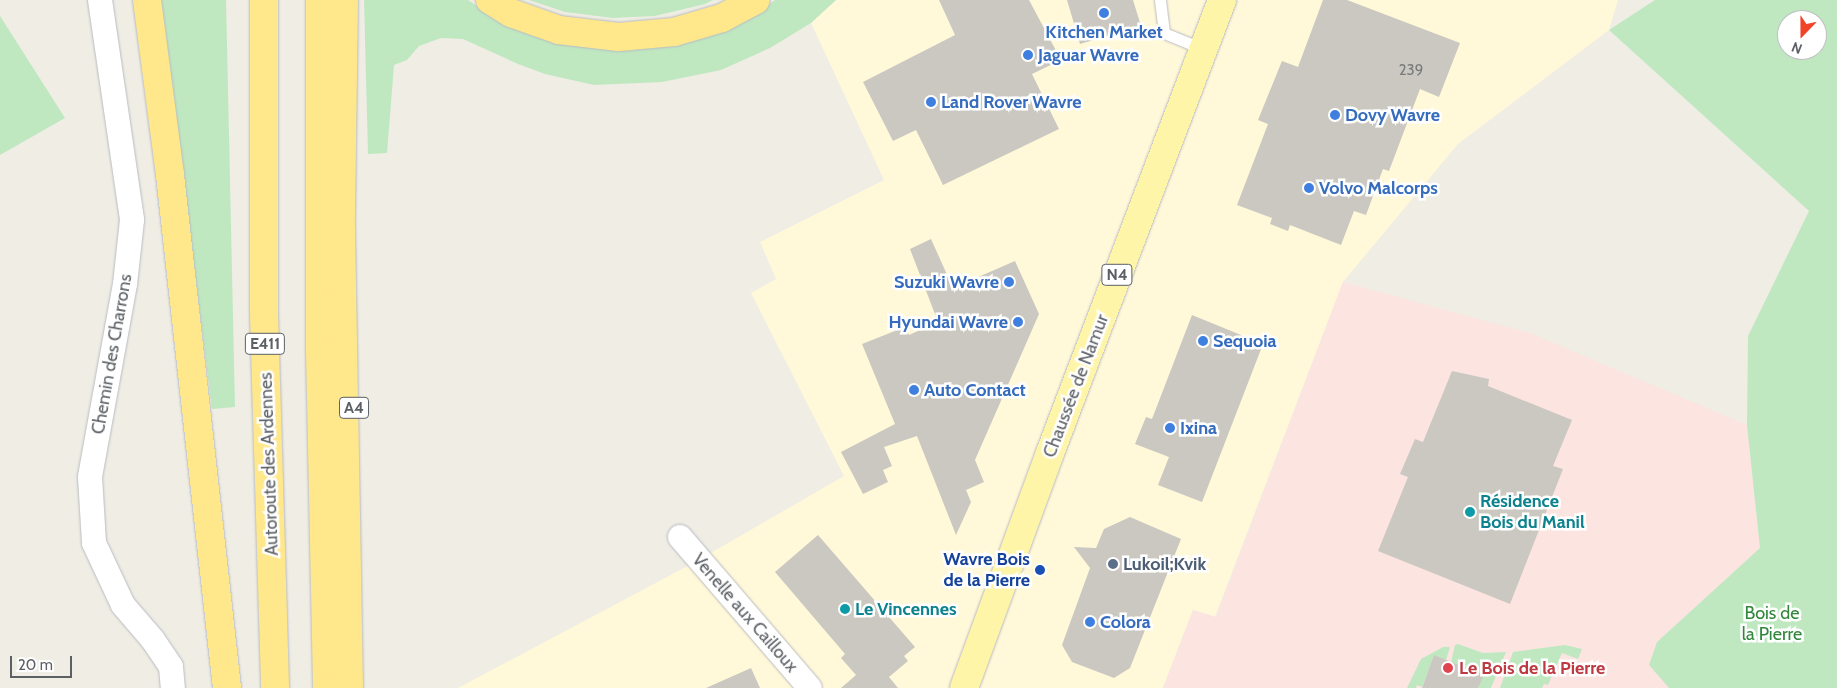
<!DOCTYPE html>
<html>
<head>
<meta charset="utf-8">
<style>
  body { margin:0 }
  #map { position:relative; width:1837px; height:688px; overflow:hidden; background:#efede4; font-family:Cabin,sans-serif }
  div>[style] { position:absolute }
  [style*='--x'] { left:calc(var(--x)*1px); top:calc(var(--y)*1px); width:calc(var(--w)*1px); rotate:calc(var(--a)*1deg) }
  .commercial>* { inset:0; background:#fff8d9 }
  .medical>* { inset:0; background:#fce4e0 }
  .green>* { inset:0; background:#bfe8c1 }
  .building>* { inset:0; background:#cac8c1 }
  .roads { filter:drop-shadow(0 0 1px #b9bcc1) drop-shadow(0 0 1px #b9bcc1) }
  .lane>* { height:11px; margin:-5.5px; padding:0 5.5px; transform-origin:5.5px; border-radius:5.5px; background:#fff }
  .street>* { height:24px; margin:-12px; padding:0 12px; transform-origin:12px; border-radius:12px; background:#fff }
  .primary>* { height:28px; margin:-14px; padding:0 14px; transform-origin:14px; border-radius:14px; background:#fff5a9 }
  .highway>* { height:28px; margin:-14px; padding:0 14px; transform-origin:14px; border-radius:14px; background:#ffe78b }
  .dots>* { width:14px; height:14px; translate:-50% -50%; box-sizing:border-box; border:2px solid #fff; border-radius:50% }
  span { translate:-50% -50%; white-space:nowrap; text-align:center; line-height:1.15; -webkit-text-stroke:5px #fff; paint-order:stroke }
  .number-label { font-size:15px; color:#787a7c }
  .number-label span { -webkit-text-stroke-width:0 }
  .shield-label span { padding:1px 4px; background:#fff; border:1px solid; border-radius:4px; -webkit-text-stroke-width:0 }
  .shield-label { font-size:16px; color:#5c6065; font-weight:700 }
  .shop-label { font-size:18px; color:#366cbe; font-weight:700 }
  .left { translate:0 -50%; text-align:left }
  .right { translate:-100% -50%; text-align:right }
  .street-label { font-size:18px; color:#5c6065 }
  .culture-label { font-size:18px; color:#0d838f; font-weight:700 }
  .transit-label { font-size:18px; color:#164399; font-weight:700 }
  .service-label { font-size:18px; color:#4e5e75; font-weight:700 }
  .park-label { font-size:18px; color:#31873a }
  .health-label { font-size:18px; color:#be3a42; font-weight:700 }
  .north { position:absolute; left:1777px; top:10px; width:50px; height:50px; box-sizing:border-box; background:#fff; border:1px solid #bebfc1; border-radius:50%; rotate:202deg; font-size:14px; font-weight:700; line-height:20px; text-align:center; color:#5c6065 }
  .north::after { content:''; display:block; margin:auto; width:18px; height:22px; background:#f04329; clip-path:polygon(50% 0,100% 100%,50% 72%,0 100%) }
  .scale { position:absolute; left:10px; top:656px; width:62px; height:22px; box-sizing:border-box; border:2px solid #5c6065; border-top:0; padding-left:6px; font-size:15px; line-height:18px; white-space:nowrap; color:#5c6065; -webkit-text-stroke:4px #fff; paint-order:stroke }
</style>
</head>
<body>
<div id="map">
  <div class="commercial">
    <div style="clip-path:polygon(836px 0,1618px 0,1609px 30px,1458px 144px,1343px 282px,1215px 617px,1193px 610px,1163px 688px,458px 688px,695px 562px,844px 476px,751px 293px,776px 279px,760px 242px,884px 180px,811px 23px)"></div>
  </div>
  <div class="medical">
    <div style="clip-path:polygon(1343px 282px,1530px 333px,1747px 425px,1760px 548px,1657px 642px,1650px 665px,1669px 688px,1163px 688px,1193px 610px,1216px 617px)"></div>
  </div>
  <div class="green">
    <div style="clip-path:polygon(161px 0,226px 0,235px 407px,212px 409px)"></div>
    <div style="clip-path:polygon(364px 0,468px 0,497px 20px,551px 39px,768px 5px,775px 0,836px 0,811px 23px,770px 48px,721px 70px,662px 82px,594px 85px,545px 74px,518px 64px,463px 39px,441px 38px,419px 46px,407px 60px,394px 65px,387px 153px,368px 154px)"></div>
    <div style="clip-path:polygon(529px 0,713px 0,705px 4px,655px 16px,613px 18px,565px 12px)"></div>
    <div style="clip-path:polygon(evenodd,1655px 0,1837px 0,1837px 688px,1669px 688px,1649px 665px,1657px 642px,1760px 548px,1747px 425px,1748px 336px,1809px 211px,1609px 30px,1655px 0,1787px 20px,1817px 20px,1817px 50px,1787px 50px,1787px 20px)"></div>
    <div style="clip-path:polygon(0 16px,65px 118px,0 155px)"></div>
    <div style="clip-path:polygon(1458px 644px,1483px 653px,1506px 652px,1491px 688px,1478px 688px,1483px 675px,1451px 662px,1455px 645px)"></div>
    <div style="clip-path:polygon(1565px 645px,1582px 649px,1578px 659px,1562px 653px,1548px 685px,1544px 684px,1542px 688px,1500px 688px,1513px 652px)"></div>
    <div style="clip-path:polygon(1443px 647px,1450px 647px,1446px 660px,1434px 656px,1422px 687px,1417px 685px,1416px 688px,1407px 688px,1421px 659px)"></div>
  </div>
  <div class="building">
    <div style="clip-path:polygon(939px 0,1029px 0,1061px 60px,1032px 74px,1059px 129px,943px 185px,916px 130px,893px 141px,863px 82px,955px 35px)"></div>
    <div style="clip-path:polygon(1067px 0,1133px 0,1141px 26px,1080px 44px)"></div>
    <div style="clip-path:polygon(1323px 0,1347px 0,1460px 43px,1439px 97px,1420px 89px,1389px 171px,1383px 169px,1366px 215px,1354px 211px,1341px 245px,1290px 225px,1288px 231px,1270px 224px,1272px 218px,1237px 205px,1268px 124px,1258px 120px,1282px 61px,1298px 67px)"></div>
    <div style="clip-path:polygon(931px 239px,953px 288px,1015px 261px,1039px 314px,975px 460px,984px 482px,966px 490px,971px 502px,956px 535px,917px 436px,884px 447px,892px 466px,883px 470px,888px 482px,863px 494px,841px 452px,895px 424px,862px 344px,905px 327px,909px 335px,938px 322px,910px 249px)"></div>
    <div style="clip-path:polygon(1192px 315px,1263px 344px,1202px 502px,1158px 485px,1169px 457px,1135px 444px,1146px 417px,1152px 419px)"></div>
    <div style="clip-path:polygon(1452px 371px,1489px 379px,1488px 386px,1572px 420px,1553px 466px,1563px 469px,1510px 604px,1378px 551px,1408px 477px,1400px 474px,1415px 439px,1423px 442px)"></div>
    <div style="clip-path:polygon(1130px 517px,1181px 539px,1130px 668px,1114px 678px,1072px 662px,1062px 645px,1090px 568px,1074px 547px,1096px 548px,1104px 529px)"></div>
    <div style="clip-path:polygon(818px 535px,915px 647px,904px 656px,908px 661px,889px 677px,898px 688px,841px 688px,856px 675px,841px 658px,845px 654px,775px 572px)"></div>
    <div style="clip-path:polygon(1434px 655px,1484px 675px,1478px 688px,1422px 688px)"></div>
    <div style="clip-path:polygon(751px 668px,760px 688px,706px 688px)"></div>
  </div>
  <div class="roads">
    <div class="lane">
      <div style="--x:1160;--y:0;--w:33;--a:83"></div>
      <div style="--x:1164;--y:33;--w:42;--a:22.3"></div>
    </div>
    <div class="street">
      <div style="--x:100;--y:0;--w:222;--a:81.7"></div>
      <div style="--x:132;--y:220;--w:64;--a:96.2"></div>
      <div style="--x:125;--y:284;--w:196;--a:100.3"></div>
      <div style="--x:90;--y:477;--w:66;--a:86.5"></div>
      <div style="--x:94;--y:543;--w:68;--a:64.9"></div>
      <div style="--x:123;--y:605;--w:46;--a:49.4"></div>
      <div style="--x:153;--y:640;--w:32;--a:56"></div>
      <div style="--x:171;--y:667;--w:21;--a:85"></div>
      <div style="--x:680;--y:537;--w:199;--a:49.3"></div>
    </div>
    <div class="primary">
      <div style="--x:964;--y:688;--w:250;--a:-69.9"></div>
      <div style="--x:1050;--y:453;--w:485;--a:-69.2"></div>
    </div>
    <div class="highway">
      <div style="--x:147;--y:0;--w:177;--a:82.5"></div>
      <div style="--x:170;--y:175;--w:516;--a:83.66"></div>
      <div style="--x:264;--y:0;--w:314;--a:90"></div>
      <div style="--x:264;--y:314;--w:374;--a:88.3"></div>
      <div style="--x:320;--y:0;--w:352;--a:90"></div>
      <div style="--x:320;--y:352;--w:336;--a:88.8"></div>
      <div style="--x:344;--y:0;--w:229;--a:90.8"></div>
      <div style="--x:341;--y:229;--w:459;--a:89"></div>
      <div style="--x:490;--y:0;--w:25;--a:32"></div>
      <div style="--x:511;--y:13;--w:51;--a:19.5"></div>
      <div style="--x:559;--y:30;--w:60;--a:6.7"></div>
      <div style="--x:619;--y:37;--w:55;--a:-5.2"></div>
      <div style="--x:674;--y:32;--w:50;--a:-16.3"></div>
      <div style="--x:722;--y:18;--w:38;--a:-28"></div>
    </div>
  </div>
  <div class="dots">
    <div style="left:1104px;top:13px;background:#3f7fe0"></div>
    <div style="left:1028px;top:55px;background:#3f7fe0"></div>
    <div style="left:931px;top:102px;background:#3f7fe0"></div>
    <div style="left:1335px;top:115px;background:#3f7fe0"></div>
    <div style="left:1309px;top:188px;background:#3f7fe0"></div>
    <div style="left:1009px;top:282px;background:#3f7fe0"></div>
    <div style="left:1018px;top:322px;background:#3f7fe0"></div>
    <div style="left:1203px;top:341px;background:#3f7fe0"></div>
    <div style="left:914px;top:390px;background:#3f7fe0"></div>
    <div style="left:1170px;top:428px;background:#3f7fe0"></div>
    <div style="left:1470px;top:512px;background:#0f9aa8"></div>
    <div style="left:1113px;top:564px;background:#5c6f8a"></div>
    <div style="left:1040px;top:570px;background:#1a4fb4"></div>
    <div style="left:845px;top:609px;background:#0f9aa8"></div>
    <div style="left:1090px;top:622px;background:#3f7fe0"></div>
    <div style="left:1448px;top:668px;background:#e0444e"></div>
  </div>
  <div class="number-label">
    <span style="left:1411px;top:71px">239</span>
  </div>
  <div class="shield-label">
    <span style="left:1117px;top:275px">N4</span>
    <span style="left:265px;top:344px">E411</span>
    <span style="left:354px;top:408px">A4</span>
  </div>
  <div class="shop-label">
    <span style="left:1104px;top:32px">Kitchen Market</span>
    <span class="left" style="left:1038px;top:55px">Jaguar Wavre</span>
    <span class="left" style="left:941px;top:102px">Land Rover Wavre</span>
    <span class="left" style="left:1345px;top:115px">Dovy Wavre</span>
    <span class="left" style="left:1319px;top:188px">Volvo Malcorps</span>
    <span class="right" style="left:999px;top:282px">Suzuki Wavre</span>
    <span class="right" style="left:1008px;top:322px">Hyundai Wavre</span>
    <span class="left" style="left:1213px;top:341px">Sequoia</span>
    <span class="left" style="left:924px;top:390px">Auto Contact</span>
    <span class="left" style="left:1180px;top:428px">Ixina</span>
    <span class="left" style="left:1100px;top:622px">Colora</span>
  </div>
  <div class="street-label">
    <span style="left:112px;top:354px;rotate:-80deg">Chemin des Charrons</span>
    <span style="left:1076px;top:386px;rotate:-69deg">Chaussée de Namur</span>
    <span style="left:269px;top:464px;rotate:-92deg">Autoroute des Ardennes</span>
    <span style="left:745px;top:613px;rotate:49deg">Venelle aux Cailloux</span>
  </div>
  <div class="culture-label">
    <span class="left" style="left:1480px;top:512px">Résidence<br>Bois du Manil</span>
    <span class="left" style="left:855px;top:609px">Le Vincennes</span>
  </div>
  <div class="transit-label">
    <span class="right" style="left:1030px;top:570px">Wavre Bois<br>de la Pierre</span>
  </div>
  <div class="service-label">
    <span class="left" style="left:1123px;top:564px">Lukoil;Kvik</span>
  </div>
  <div class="park-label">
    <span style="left:1772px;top:624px">Bois de<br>la Pierre</span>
  </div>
  <div class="health-label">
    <span class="left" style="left:1459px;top:668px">Le Bois de la Pierre</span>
  </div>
  <div class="north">N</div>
  <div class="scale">20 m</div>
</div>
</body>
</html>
